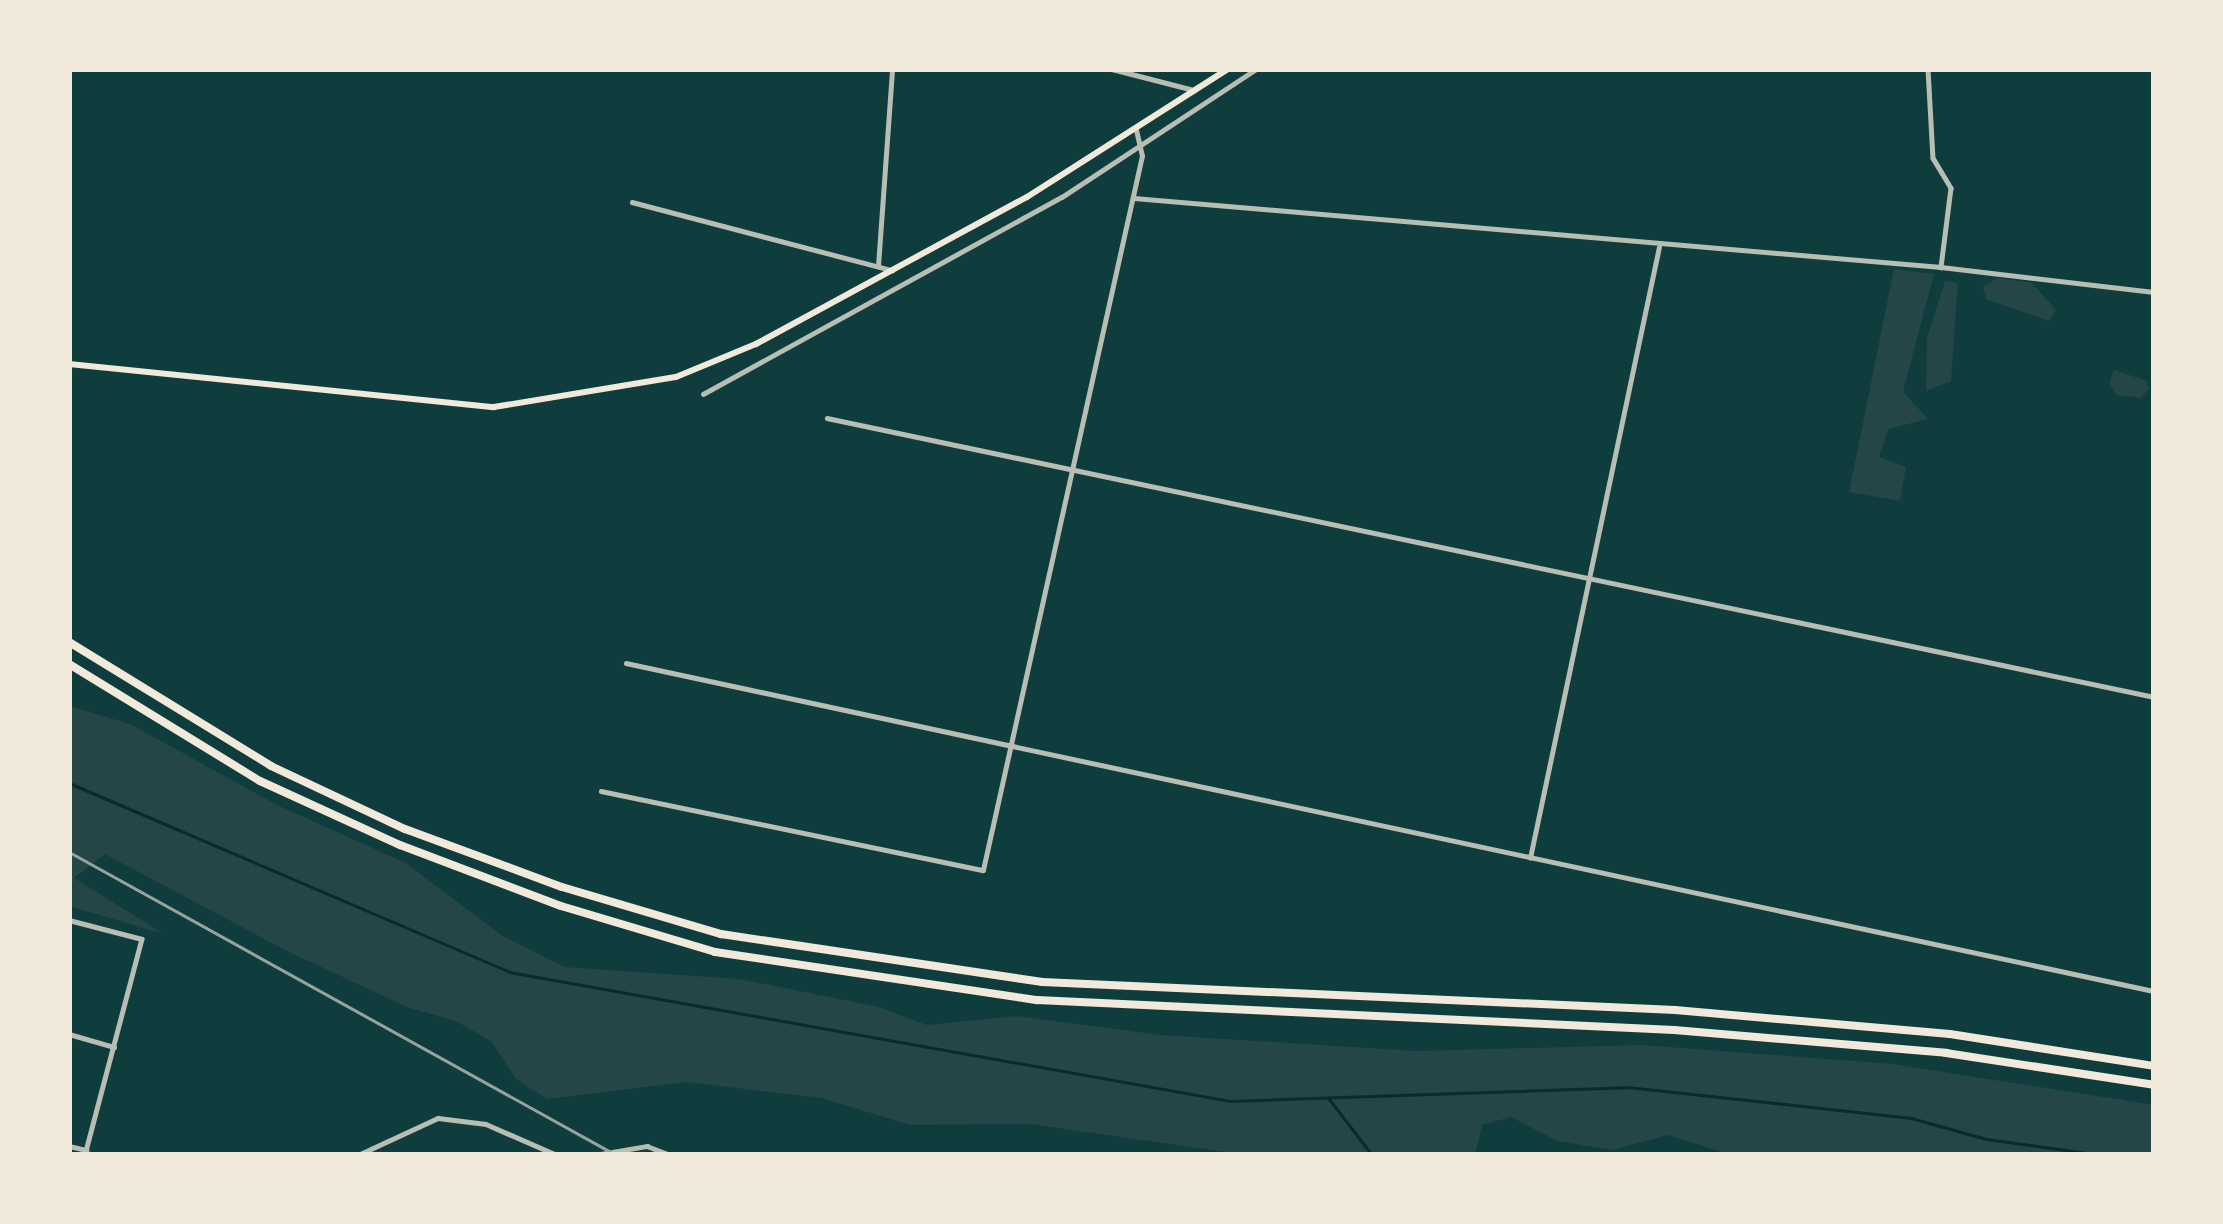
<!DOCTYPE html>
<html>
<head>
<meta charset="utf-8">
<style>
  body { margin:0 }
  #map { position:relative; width:2223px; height:1224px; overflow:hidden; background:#0f3d3e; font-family:Commissioner,sans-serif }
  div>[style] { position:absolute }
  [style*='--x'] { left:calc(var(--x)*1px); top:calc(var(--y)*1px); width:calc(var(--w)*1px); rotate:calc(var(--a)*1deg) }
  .green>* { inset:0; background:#244646 }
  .stream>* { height:3px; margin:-1.5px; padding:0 1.5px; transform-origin:1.5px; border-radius:1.5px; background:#0a2a2b }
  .minor>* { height:4.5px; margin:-2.25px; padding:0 2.25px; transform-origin:2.25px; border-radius:2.25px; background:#b8beb3 }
  .secondary>* { height:6px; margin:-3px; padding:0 3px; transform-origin:3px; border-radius:3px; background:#f1e9da }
  .motorway>* { height:8px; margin:-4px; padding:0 4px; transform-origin:4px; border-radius:4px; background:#f1e9da }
  .rail>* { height:3px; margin:-1.5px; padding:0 1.5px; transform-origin:1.5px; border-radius:1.5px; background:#97a49c }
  span { translate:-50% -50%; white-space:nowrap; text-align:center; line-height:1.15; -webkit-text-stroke:9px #f1e9da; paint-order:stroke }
  .frame { position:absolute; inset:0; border:72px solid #f1e9da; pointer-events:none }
</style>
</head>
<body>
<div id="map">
  <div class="green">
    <div style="clip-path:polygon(1894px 269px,1934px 274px,1903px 392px,1928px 419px,1888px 429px,1879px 457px,1906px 467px,1900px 501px,1849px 492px)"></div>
    <div style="clip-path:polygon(1998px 278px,2032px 283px,2056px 310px,2049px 321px,1986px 299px,1983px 286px)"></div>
    <div style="clip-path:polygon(1945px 281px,1958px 283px,1951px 381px,1926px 391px,1927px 337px)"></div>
    <div style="clip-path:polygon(2114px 370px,2147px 381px,2149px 389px,2141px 398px,2117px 395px,2109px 383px)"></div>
    <div style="clip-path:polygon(69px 706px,130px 724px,279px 806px,406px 863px,501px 935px,564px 967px,739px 979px,879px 1007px,927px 1025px,1016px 1016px,1161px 1035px,1416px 1051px,1642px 1045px,1893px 1064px,2154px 1105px,2154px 1155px,1722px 1152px,1668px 1135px,1612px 1150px,1558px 1141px,1511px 1117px,1482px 1125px,1475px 1155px,1247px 1155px,1030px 1124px,910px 1125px,822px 1098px,687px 1082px,547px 1099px,516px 1079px,491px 1041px,456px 1021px,407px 1007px,285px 950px,105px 854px,74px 878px,164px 934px,69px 906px)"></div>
  </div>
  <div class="stream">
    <div style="--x:69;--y:783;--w:479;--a:23.2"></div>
    <div style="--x:509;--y:972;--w:732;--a:10.14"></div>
    <div style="--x:1230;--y:1101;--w:397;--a:-2"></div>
    <div style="--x:1627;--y:1087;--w:286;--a:6.2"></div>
    <div style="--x:1911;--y:1118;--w:78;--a:15.6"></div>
    <div style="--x:1986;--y:1139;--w:116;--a:7.9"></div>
    <div style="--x:1329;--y:1099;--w:71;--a:52.5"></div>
  </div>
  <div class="minor">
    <div style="--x:1112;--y:69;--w:85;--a:14.4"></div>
    <div style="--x:1928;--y:69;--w:89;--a:86.8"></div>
    <div style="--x:1933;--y:158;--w:35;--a:59"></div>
    <div style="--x:1951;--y:188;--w:80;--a:97.2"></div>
    <div style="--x:1941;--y:267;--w:214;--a:6.7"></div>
    <div style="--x:1134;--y:198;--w:810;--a:4.89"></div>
    <div style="--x:632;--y:202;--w:269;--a:14.7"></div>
    <div style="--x:878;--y:266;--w:197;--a:-85.9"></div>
    <div style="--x:703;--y:394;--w:409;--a:-28.8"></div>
    <div style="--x:1062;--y:197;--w:232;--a:-33.4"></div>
    <div style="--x:827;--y:418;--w:1356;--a:11.87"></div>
    <div style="--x:626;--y:663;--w:1563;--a:12.12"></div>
    <div style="--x:601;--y:791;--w:390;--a:11.7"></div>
    <div style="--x:983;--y:870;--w:731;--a:-77.45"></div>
    <div style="--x:1142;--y:156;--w:26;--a:-103"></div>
    <div style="--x:1530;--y:858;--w:624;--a:-78.08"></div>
    <div style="--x:69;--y:920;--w:75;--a:14.6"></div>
    <div style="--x:142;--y:939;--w:223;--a:104.8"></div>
    <div style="--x:69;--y:1034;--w:47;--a:16.1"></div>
    <div style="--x:69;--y:1146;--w:18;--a:13"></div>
    <div style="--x:358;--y:1155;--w:88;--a:-24.8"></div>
    <div style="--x:438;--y:1118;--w:48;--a:7.1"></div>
    <div style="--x:486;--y:1124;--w:77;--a:23.6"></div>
    <div style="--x:595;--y:1155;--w:53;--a:-9.8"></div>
    <div style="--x:647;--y:1146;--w:26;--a:21"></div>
  </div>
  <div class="secondary">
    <div style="--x:69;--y:364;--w:427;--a:5.8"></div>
    <div style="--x:494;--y:407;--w:184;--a:-9.4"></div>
    <div style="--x:676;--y:377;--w:87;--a:-22.4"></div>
    <div style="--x:756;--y:344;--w:308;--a:-28.5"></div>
    <div style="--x:1027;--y:197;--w:238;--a:-32.5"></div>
  </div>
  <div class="motorway">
    <div style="--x:69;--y:642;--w:237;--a:31.5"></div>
    <div style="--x:271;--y:766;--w:148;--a:25.2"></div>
    <div style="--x:405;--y:829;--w:167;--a:20.3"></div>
    <div style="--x:562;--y:887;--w:166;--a:16.5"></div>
    <div style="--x:721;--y:934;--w:325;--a:8.5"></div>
    <div style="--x:1042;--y:982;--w:634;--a:2.53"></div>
    <div style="--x:1675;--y:1010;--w:276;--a:5"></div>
    <div style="--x:1950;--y:1034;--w:206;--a:8.9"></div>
    <div style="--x:69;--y:664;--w:224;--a:31.5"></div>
    <div style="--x:260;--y:781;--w:154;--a:24.6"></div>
    <div style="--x:400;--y:845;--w:172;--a:20.8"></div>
    <div style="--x:561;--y:906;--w:161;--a:16.6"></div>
    <div style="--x:715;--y:952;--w:326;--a:8.5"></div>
    <div style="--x:1037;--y:1000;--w:638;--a:2.7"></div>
    <div style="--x:1674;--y:1030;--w:273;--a:4.8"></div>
    <div style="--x:1946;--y:1053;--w:210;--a:8.7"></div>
  </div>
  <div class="rail">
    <div style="--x:69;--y:852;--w:625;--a:28.98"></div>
  </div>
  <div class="frame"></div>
</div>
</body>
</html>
